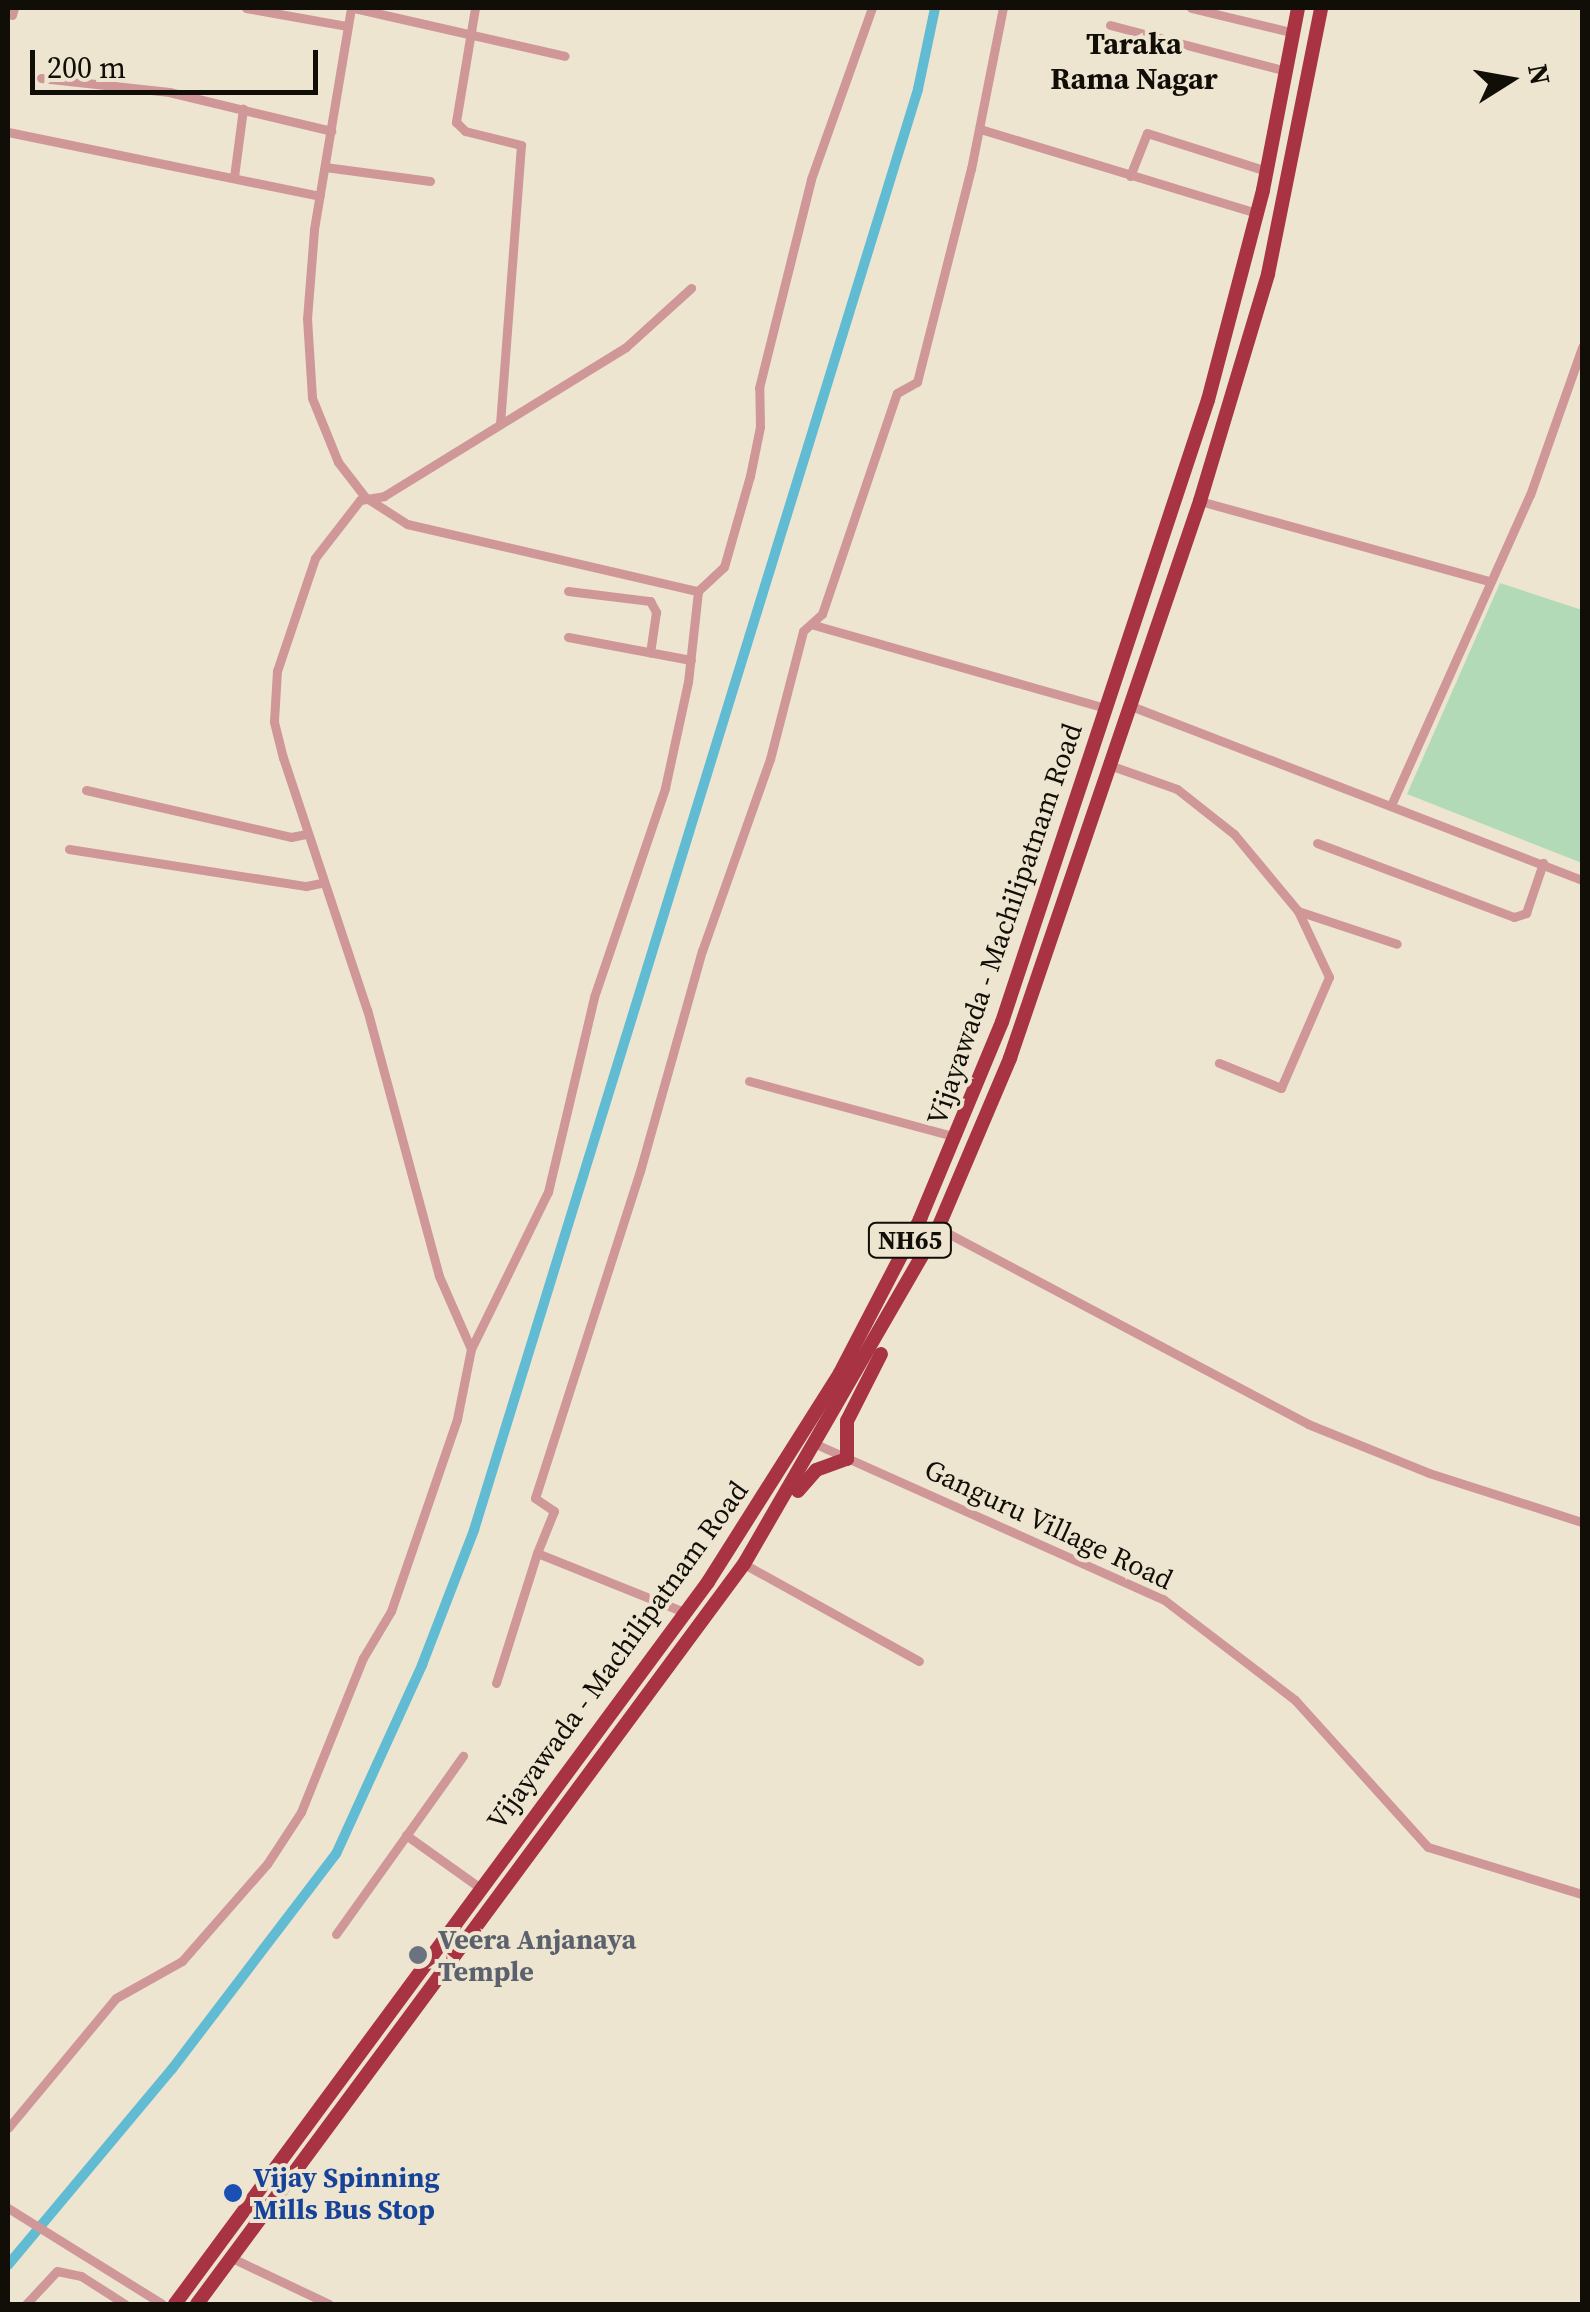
<!DOCTYPE html>
<html>
<head>
<meta charset="utf-8">
<style>
  body { margin:0 }
  #map { position:relative; width:1590px; height:2312px; overflow:hidden; background:#eee5d1; font-family:"Source Serif 4",serif }
  div>[style] { position:absolute }
  [style*='--x'] { left:calc(var(--x)*1px); top:calc(var(--y)*1px); width:calc(var(--w)*1px); rotate:calc(var(--a)*1deg) }
  .green>* { inset:0; background:#b2dab7 }
  .canal>* { height:10px; margin:-5px; padding:0 5px; transform-origin:5px; border-radius:5px; background:#61bcd3 }
  .minor>* { height:9px; margin:-4.5px; padding:0 4.5px; transform-origin:4.5px; border-radius:4.5px; background:#d09799 }
  .highway>* { height:14px; margin:-7px; padding:0 7px; transform-origin:7px; border-radius:7px; background:#a83343 }
  .dots>* { width:28px; height:28px; translate:-50% -50%; box-sizing:border-box; border:5px solid #eee5d1; border-radius:50% }
  span { translate:-50% -50%; white-space:nowrap; text-align:center; line-height:1.15; -webkit-text-stroke:8px #eee5d1; paint-order:stroke }
  .shield-label span { padding:2px 8px; background:#eee5d1; border:2px solid; border-radius:8px; -webkit-text-stroke-width:0 }
  .shield-label { font-size:25px; color:#110e08; font-weight:700 }
  .street-label { font-size:28px; color:#110e08 }
  .worship-label { font-size:28px; color:#5b616d; font-weight:700 }
  .left { translate:0 -50%; text-align:left }
  .transit-label { font-size:28px; color:#164399; font-weight:700 }
  .neighbourhood-label { font-size:30px; color:#110e08; font-weight:700 }
  .frame { position:absolute; inset:0; border:10px solid #110e08; pointer-events:none }
  .north { position:absolute; left:1460px; top:30px; width:100px; height:100px; -webkit-text-stroke:8px #eee5d1; paint-order:stroke; rotate:79deg; font-size:28px; font-weight:700; line-height:40px; text-align:center; color:#110e08 }
  .north::after { content:''; display:block; margin:auto; width:35px; height:45px; background:#110e08; clip-path:polygon(50% 0,100% 100%,50% 72%,0 100%) }
  .scale { position:absolute; left:30px; top:50px; width:288px; height:45px; box-sizing:border-box; border:5px solid #110e08; border-top:0; padding-left:12px; font-size:30px; line-height:35px; white-space:nowrap; color:#110e08; -webkit-text-stroke:8px #eee5d1; paint-order:stroke }
</style>
</head>
<body>
<div id="map">
  <div class="green">
    <div style="clip-path:polygon(1500px 583px,1582px 610px,1582px 863px,1407px 794px)"></div>
  </div>
  <div class="canal">
    <div style="--x:8;--y:2265;--w:256;--a:-50.1"></div>
    <div style="--x:172;--y:2069;--w:270;--a:-52.7"></div>
    <div style="--x:336;--y:1854;--w:208;--a:-65.5"></div>
    <div style="--x:422;--y:1665;--w:145;--a:-68.9"></div>
    <div style="--x:474;--y:1530;--w:1508;--a:-72.87"></div>
    <div style="--x:918;--y:89;--w:83;--a:-78.1"></div>
  </div>
  <div class="minor">
    <div style="--x:246;--y:8;--w:103;--a:10.1"></div>
    <div style="--x:351;--y:8;--w:225;--a:99.5"></div>
    <div style="--x:314;--y:230;--w:88;--a:94.5"></div>
    <div style="--x:307;--y:318;--w:80;--a:86.4"></div>
    <div style="--x:312;--y:398;--w:69;--a:67.9"></div>
    <div style="--x:338;--y:462;--w:44;--a:52.4"></div>
    <div style="--x:365;--y:497;--w:50;--a:32.7"></div>
    <div style="--x:407;--y:524;--w:299;--a:13"></div>
    <div style="--x:354;--y:8;--w:216;--a:12.8"></div>
    <div style="--x:475;--y:8;--w:116;--a:99.5"></div>
    <div style="--x:456;--y:122;--w:13;--a:45"></div>
    <div style="--x:465;--y:131;--w:58;--a:14"></div>
    <div style="--x:521;--y:145;--w:280;--a:94.3"></div>
    <div style="--x:1191;--y:8;--w:106;--a:13.6"></div>
    <div style="--x:12;--y:15;--w:7;--a:-74"></div>
    <div style="--x:1110;--y:25;--w:183;--a:14.6"></div>
    <div style="--x:41;--y:78;--w:129;--a:6.2"></div>
    <div style="--x:169;--y:92;--w:167;--a:13.5"></div>
    <div style="--x:980;--y:129;--w:289;--a:16.9"></div>
    <div style="--x:8;--y:132;--w:318;--a:11.6"></div>
    <div style="--x:325;--y:167;--w:106;--a:7.6"></div>
    <div style="--x:1130;--y:176;--w:46;--a:-68.4"></div>
    <div style="--x:1147;--y:133;--w:126;--a:17.6"></div>
    <div style="--x:234;--y:177;--w:69;--a:-82.5"></div>
    <div style="--x:1200;--y:501;--w:300;--a:15.5"></div>
    <div style="--x:568;--y:591;--w:83;--a:7"></div>
    <div style="--x:650;--y:601;--w:13;--a:61"></div>
    <div style="--x:656;--y:612;--w:41;--a:98.3"></div>
    <div style="--x:814;--y:625;--w:303;--a:15.9"></div>
    <div style="--x:568;--y:637;--w:125;--a:10.6"></div>
    <div style="--x:1131;--y:706;--w:483;--a:21.1"></div>
    <div style="--x:1112;--y:766;--w:69;--a:19.5"></div>
    <div style="--x:1177;--y:789;--w:73;--a:38.3"></div>
    <div style="--x:1234;--y:834;--w:100;--a:50.3"></div>
    <div style="--x:1298;--y:911;--w:73;--a:64.8"></div>
    <div style="--x:1329;--y:977;--w:121;--a:113.4"></div>
    <div style="--x:1281;--y:1088;--w:67;--a:-158"></div>
    <div style="--x:86;--y:790;--w:210;--a:12.9"></div>
    <div style="--x:291;--y:837;--w:15;--a:-11"></div>
    <div style="--x:1392;--y:803;--w:338;--a:-65.9"></div>
    <div style="--x:1530;--y:495;--w:157;--a:-70.6"></div>
    <div style="--x:1317;--y:843;--w:210;--a:20.6"></div>
    <div style="--x:1514;--y:917;--w:13;--a:-18"></div>
    <div style="--x:1526;--y:913;--w:53;--a:-71.2"></div>
    <div style="--x:69;--y:849;--w:240;--a:8.9"></div>
    <div style="--x:306;--y:886;--w:16;--a:-11"></div>
    <div style="--x:1298;--y:911;--w:104;--a:18.4"></div>
    <div style="--x:749;--y:1081;--w:214;--a:15.1"></div>
    <div style="--x:938;--y:1228;--w:419;--a:27.9"></div>
    <div style="--x:1308;--y:1424;--w:131;--a:22"></div>
    <div style="--x:1429;--y:1473;--w:161;--a:17.8"></div>
    <div style="--x:471;--y:1349;--w:80;--a:-113.7"></div>
    <div style="--x:439;--y:1276;--w:276;--a:-105.1"></div>
    <div style="--x:367;--y:1010;--w:266;--a:-108.4"></div>
    <div style="--x:283;--y:758;--w:38;--a:-104"></div>
    <div style="--x:274;--y:721;--w:50;--a:-86.6"></div>
    <div style="--x:277;--y:671;--w:119;--a:-71.4"></div>
    <div style="--x:315;--y:558;--w:73;--a:-52.2"></div>
    <div style="--x:360;--y:500;--w:24;--a:-9"></div>
    <div style="--x:384;--y:496;--w:284;--a:-31.6"></div>
    <div style="--x:626;--y:347;--w:88;--a:-42.2"></div>
    <div style="--x:818;--y:1445;--w:378;--a:24.1"></div>
    <div style="--x:1163;--y:1599;--w:166;--a:37.4"></div>
    <div style="--x:1295;--y:1700;--w:198;--a:47.9"></div>
    <div style="--x:1428;--y:1847;--w:161;--a:17"></div>
    <div style="--x:744;--y:1564;--w:200;--a:29"></div>
    <div style="--x:684;--y:1612;--w:158;--a:-158.1"></div>
    <div style="--x:537;--y:1553;--w:45;--a:-68"></div>
    <div style="--x:554;--y:1511;--w:23;--a:-146"></div>
    <div style="--x:535;--y:1498;--w:343;--a:-72.2"></div>
    <div style="--x:640;--y:1171;--w:229;--a:-74.3"></div>
    <div style="--x:702;--y:951;--w:204;--a:-70.5"></div>
    <div style="--x:770;--y:759;--w:132;--a:-75.5"></div>
    <div style="--x:803;--y:631;--w:25;--a:-42"></div>
    <div style="--x:822;--y:614;--w:233;--a:-71.3"></div>
    <div style="--x:897;--y:393;--w:23;--a:-29"></div>
    <div style="--x:917;--y:382;--w:220;--a:-75.8"></div>
    <div style="--x:971;--y:169;--w:164;--a:-78.8"></div>
    <div style="--x:496;--y:1683;--w:136;--a:-72.5"></div>
    <div style="--x:406;--y:1835;--w:90;--a:35.5"></div>
    <div style="--x:336;--y:1934;--w:219;--a:-54.5"></div>
    <div style="--x:8;--y:2128;--w:169;--a:-50.3"></div>
    <div style="--x:116;--y:1998;--w:76;--a:-29.3"></div>
    <div style="--x:182;--y:1961;--w:129;--a:-48.8"></div>
    <div style="--x:267;--y:1864;--w:62;--a:-56.8"></div>
    <div style="--x:301;--y:1812;--w:166;--a:-68.1"></div>
    <div style="--x:363;--y:1658;--w:55;--a:-59.2"></div>
    <div style="--x:391;--y:1611;--w:203;--a:-71"></div>
    <div style="--x:457;--y:1419;--w:71;--a:-78.7"></div>
    <div style="--x:471;--y:1349;--w:175;--a:-63.9"></div>
    <div style="--x:548;--y:1192;--w:200;--a:-76.7"></div>
    <div style="--x:594;--y:997;--w:221;--a:-71.2"></div>
    <div style="--x:665;--y:788;--w:108;--a:-77.8"></div>
    <div style="--x:688;--y:682;--w:92;--a:-83.7"></div>
    <div style="--x:698;--y:591;--w:35;--a:-43"></div>
    <div style="--x:724;--y:567;--w:95;--a:-74.1"></div>
    <div style="--x:750;--y:476;--w:50;--a:-78.5"></div>
    <div style="--x:760;--y:427;--w:39;--a:-91"></div>
    <div style="--x:759;--y:388;--w:215;--a:-76"></div>
    <div style="--x:811;--y:179;--w:182;--a:-70.4"></div>
    <div style="--x:8;--y:2208;--w:181;--a:31.9"></div>
    <div style="--x:232;--y:2258;--w:107;--a:25.4"></div>
    <div style="--x:26;--y:2304;--w:45;--a:-46.8"></div>
    <div style="--x:57;--y:2271;--w:25;--a:12"></div>
    <div style="--x:81;--y:2276;--w:52;--a:32.5"></div>
  </div>
  <div class="highway">
    <div style="--x:798;--y:1491;--w:28;--a:-49"></div>
    <div style="--x:816;--y:1470;--w:33;--a:-20"></div>
    <div style="--x:847;--y:1459;--w:38;--a:-90"></div>
    <div style="--x:847;--y:1421;--w:75;--a:-63.1"></div>
    <div style="--x:175;--y:2304;--w:897;--a:-53.56"></div>
    <div style="--x:708;--y:1582;--w:247;--a:-57.7"></div>
    <div style="--x:840;--y:1373;--w:174;--a:-62.5"></div>
    <div style="--x:920;--y:1219;--w:213;--a:-67.4"></div>
    <div style="--x:1002;--y:1022;--w:655;--a:-71.68"></div>
    <div style="--x:1208;--y:400;--w:217;--a:-75.3"></div>
    <div style="--x:1263;--y:190;--w:185;--a:-79.1"></div>
    <div style="--x:197;--y:2304;--w:920;--a:-53.53"></div>
    <div style="--x:744;--y:1564;--w:388;--a:-60"></div>
    <div style="--x:938;--y:1228;--w:185;--a:-67"></div>
    <div style="--x:1010;--y:1058;--w:589;--a:-71.16"></div>
    <div style="--x:1200;--y:501;--w:237;--a:-73.3"></div>
    <div style="--x:1268;--y:274;--w:271;--a:-78.7"></div>
  </div>
  <div class="dots">
    <div style="left:418px;top:1955px;background:#6b7280"></div>
    <div style="left:233px;top:2193px;background:#1a4fb4"></div>
  </div>
  <div class="shield-label">
    <span style="left:910px;top:1240px">NH65</span>
  </div>
  <div class="street-label">
    <span style="left:1004px;top:924px;rotate:-71deg">Vijayawada - Machilipatnam Road</span>
    <span style="left:1049px;top:1524px;rotate:25deg">Ganguru Village Road</span>
    <span style="left:617px;top:1655px;rotate:-54deg">Vijayawada - Machilipatnam Road</span>
  </div>
  <div class="worship-label">
    <span class="left" style="left:438px;top:1955px">Veera Anjanaya<br>Temple</span>
  </div>
  <div class="transit-label">
    <span class="left" style="left:253px;top:2193px">Vijay Spinning<br>Mills Bus Stop</span>
  </div>
  <div class="neighbourhood-label">
    <span style="left:1134px;top:61px">Taraka<br>Rama Nagar</span>
  </div>
  <div class="frame"></div>
  <div class="north">N</div>
  <div class="scale">200 m</div>
</div>
</body>
</html>
